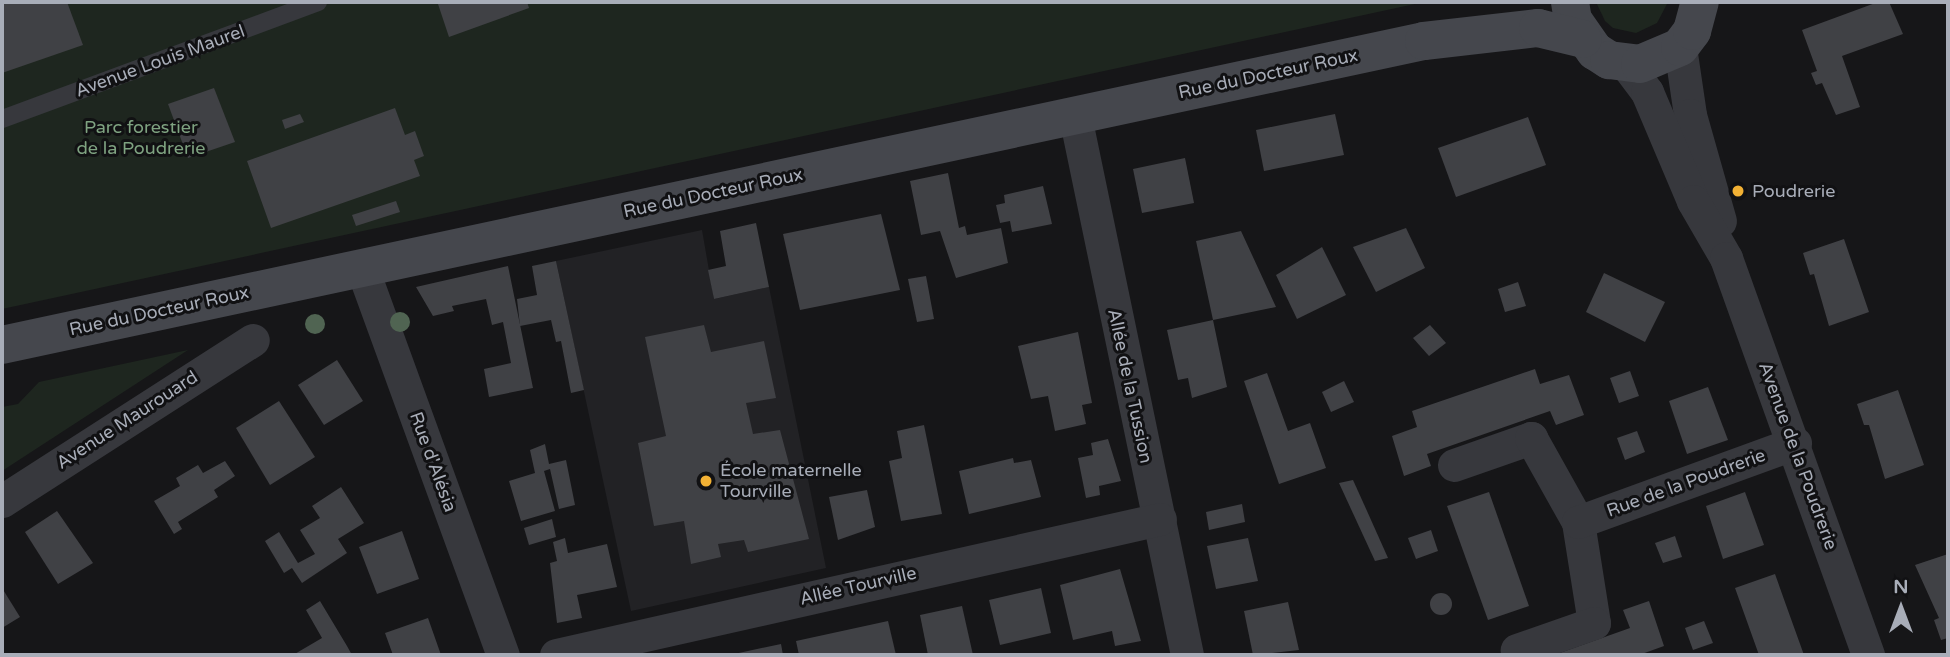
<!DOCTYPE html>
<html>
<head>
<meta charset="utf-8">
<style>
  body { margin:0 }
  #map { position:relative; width:1950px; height:657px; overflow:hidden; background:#161618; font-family:"Varela Round",sans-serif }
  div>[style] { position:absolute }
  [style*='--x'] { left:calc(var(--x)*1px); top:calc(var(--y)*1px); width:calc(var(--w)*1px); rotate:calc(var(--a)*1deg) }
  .built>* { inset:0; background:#222225 }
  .green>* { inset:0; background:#1e261f }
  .building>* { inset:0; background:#404145 }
  .round { border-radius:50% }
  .service>* { height:18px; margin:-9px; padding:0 9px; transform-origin:9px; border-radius:9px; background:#37383d }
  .minor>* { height:33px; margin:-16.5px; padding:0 16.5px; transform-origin:16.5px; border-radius:16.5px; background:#37383d }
  .secondary>* { height:38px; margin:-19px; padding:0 19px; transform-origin:19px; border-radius:19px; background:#45474d }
  .trees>* { width:20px; height:20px; margin:-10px; border-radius:50%; background:#506452 }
  .dots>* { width:19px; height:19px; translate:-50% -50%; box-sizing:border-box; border:4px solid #111113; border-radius:50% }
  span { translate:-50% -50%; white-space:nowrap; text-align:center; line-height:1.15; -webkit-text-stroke:6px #111113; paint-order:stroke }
  .street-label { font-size:18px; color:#a8adb8 }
  .park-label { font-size:18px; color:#7fa381 }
  .poi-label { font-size:18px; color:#a8adb8 }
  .left { translate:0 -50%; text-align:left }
  .frame { position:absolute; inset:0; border:4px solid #a8adb8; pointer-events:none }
  .north { position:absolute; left:1866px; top:573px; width:70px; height:70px; -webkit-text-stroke:5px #111113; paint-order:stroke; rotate:0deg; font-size:19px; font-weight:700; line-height:28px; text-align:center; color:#a8adb8 }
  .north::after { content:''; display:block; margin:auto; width:24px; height:32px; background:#a8adb8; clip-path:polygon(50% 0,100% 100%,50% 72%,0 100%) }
</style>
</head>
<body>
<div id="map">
  <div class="built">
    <div style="clip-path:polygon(702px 230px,714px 299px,769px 287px,826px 568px,631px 611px,556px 261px)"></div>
  </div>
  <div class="green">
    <div style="clip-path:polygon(2px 2px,1424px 2px,2px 309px)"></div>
    <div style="clip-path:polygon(1596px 2px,1668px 2px,1657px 23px,1636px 33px,1613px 28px,1605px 21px)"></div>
    <div style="clip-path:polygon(188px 350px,2px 471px,2px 407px,18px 404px,39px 382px)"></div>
  </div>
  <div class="building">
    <div style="clip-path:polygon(2px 2px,67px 2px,83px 45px,2px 73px)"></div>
    <div style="clip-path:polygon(445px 2px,527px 2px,529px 8px,449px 37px,438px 4px)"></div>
    <div style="clip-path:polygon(1878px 2px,1889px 2px,1903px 34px,1842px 56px,1860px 107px,1836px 115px,1822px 83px,1816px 85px,1811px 73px,1817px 71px,1802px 30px)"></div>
    <div style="clip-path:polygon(214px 88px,235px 142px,188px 158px,168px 104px)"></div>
    <div style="clip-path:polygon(395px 108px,405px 135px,415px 131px,424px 156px,414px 160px,420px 176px,271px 228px,247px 161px)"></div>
    <div style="clip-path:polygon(300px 114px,304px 122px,285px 129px,282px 120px)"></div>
    <div style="clip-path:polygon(1335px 114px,1344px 155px,1264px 171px,1256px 130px)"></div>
    <div style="clip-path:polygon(1528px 117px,1546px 165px,1456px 197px,1438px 148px)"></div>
    <div style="clip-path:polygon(1185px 158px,1194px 203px,1142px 213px,1133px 169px)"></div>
    <div style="clip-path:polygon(948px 173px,959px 228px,965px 226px,967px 235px,1001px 228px,1008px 263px,956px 278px,940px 231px,921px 235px,910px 181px)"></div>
    <div style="clip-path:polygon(1043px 186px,1052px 224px,1012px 232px,1010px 221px,1000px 223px,996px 205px,1005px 203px,1004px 195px)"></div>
    <div style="clip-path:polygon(396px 201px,400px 212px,356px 226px,352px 215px)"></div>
    <div style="clip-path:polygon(881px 214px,900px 290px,800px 310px,783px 234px)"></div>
    <div style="clip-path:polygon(756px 223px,769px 287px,714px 299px,708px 270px,726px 266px,720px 231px)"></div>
    <div style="clip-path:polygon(1406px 228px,1425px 268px,1376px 292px,1353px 247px)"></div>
    <div style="clip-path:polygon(1241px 231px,1276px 307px,1213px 320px,1227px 387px,1192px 398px,1188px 378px,1178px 380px,1167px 330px,1213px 320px,1196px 241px)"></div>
    <div style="clip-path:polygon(1844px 239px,1869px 312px,1829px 326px,1814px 274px,1810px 275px,1803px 253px)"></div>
    <div style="clip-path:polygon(1322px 247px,1346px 295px,1297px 319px,1276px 275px)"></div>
    <div style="clip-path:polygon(556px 261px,584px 390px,571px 393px,561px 341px,556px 342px,551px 320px,520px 326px,517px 299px,537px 295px,532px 266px)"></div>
    <div style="clip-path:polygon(508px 266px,533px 388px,489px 397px,484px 369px,511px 363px,503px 322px,492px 325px,486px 299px,452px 306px,454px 311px,433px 316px,416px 287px)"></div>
    <div style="clip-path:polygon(1604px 273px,1665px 302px,1645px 342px,1586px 312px)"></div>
    <div style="clip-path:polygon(926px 276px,934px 319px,917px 322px,908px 279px)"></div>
    <div style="clip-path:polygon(1518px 282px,1526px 306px,1505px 312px,1498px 289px)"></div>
    <div style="clip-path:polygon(704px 325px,711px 352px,764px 341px,776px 398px,746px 403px,753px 434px,780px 430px,809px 539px,748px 552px,744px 540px,718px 544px,721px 557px,691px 564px,684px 521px,654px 526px,638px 443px,666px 436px,645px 337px)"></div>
    <div style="clip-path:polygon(1430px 325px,1446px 343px,1429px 356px,1413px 338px)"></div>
    <div style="clip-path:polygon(1078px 332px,1092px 403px,1082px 405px,1086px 424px,1055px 431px,1048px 396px,1031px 399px,1018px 346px)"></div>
    <div style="clip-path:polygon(337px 360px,363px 401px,324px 425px,298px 385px)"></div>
    <div style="clip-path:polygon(1535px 369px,1540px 384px,1569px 375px,1584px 415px,1556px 425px,1550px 411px,1427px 454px,1431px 466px,1404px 476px,1392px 436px,1417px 427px,1412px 411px)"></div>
    <div style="clip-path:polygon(1630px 371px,1639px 396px,1619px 403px,1610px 378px)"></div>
    <div style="clip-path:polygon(1267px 373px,1288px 431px,1310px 423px,1326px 468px,1279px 484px,1244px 381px)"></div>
    <div style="clip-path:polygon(1344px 381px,1354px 402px,1331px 412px,1322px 392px)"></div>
    <div style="clip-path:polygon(1708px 387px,1728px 440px,1687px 454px,1669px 401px)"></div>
    <div style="clip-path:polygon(1898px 390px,1924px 465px,1885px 479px,1869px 425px,1864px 425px,1857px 404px)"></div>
    <div style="clip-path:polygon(279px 401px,315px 457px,270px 485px,236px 428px)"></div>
    <div style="clip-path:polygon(924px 425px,942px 514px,901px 521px,889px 461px,902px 458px,897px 431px)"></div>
    <div style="clip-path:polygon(1637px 431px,1645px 452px,1625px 460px,1617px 438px)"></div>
    <div style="clip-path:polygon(1108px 439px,1121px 481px,1099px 486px,1100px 495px,1086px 498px,1078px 458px,1093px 455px,1091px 443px)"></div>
    <div style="clip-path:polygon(545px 444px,549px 464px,566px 460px,575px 505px,559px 509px,550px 469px,544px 471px,555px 511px,521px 521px,509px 481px,535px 473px,530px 450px)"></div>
    <div style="clip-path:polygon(1013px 458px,1014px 463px,1031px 460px,1041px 497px,969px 514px,959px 471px)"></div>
    <div style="clip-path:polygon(225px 461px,235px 476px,214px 490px,218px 497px,178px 522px,182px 529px,174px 534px,154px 501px,180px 486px,176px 478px,198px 465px,203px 473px)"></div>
    <div style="clip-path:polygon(1353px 480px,1367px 511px,1388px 558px,1375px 561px,1339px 483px)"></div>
    <div style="clip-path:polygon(341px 487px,364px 523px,338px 539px,347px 553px,302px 583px,292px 568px,284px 573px,265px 541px,279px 532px,298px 563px,315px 554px,300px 530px,320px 518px,312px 506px)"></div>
    <div style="clip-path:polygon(867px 490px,875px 527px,838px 540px,829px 497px)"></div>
    <div style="clip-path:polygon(1489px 492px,1529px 606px,1488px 620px,1447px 506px)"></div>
    <div style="clip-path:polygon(1745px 492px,1764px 545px,1723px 559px,1706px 506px)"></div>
    <div style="clip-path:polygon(1242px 504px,1245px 522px,1209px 530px,1206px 512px)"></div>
    <div style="clip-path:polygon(57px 511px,93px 563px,58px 584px,25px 532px)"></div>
    <div style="clip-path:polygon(552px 519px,556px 537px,529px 545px,524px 528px)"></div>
    <div style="clip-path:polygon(1431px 530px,1438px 551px,1416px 559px,1408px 538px)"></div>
    <div style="clip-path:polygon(402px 531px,419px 579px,377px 594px,359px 547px)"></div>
    <div style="clip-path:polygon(1675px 536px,1682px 557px,1663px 563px,1655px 543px)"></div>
    <div style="clip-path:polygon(565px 538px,568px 553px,607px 544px,617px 587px,577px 595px,582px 618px,557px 623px,550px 563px,557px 561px,553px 542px)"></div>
    <div style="clip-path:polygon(1248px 538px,1258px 581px,1216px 589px,1207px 546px)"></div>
    <div style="clip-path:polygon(1948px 554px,1948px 638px,1941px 640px,1934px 620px,1939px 618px,1915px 565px)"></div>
    <div style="clip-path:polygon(1120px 569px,1141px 641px,1115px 646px,1112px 631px,1073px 640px,1060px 585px)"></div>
    <div style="clip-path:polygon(1775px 574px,1786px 605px,1804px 655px,1759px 655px,1735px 588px)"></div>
    <div style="clip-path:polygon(2px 588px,20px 617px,2px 628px)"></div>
    <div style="clip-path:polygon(1041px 588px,1051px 633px,1000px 645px,989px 600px)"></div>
    <div class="round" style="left:1430px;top:593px;width:22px;height:22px"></div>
    <div style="clip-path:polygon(320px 601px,347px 646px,352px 655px,293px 655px,322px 638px,306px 610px)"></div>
    <div style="clip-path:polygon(1649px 601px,1664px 646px,1639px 655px,1554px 655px,1630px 628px,1623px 610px)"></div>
    <div style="clip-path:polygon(1288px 602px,1299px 650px,1253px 655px,1244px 611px)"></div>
    <div style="clip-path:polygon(962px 606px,973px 655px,928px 655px,920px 615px)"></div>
    <div style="clip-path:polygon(428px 618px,441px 655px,393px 655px,385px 633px)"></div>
    <div style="clip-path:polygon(888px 621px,896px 655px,799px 655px,796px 641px)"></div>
    <div style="clip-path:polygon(1704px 621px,1713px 643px,1693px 650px,1685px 628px)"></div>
    <div style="clip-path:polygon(781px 644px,783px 655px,734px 655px,734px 654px)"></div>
  </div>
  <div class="service">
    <div style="--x:2;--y:119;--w:337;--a:-20.3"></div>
  </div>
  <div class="minor">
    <div style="--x:1680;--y:47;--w:69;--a:81.6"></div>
    <div style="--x:1690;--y:115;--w:110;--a:74.2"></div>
    <div style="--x:1626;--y:64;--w:35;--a:53"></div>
    <div style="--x:1647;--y:92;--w:118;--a:67.1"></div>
    <div style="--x:1693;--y:201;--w:66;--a:59.9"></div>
    <div style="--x:1726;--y:258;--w:422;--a:70.3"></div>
    <div style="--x:1075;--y:116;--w:551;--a:78.26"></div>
    <div style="--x:362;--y:268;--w:412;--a:70"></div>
    <div style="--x:1454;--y:465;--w:82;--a:-19.3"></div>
    <div style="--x:1531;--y:438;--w:96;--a:60.8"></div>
    <div style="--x:1578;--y:522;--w:102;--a:81"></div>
    <div style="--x:1594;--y:623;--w:82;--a:160.7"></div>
    <div style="--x:2;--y:501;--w:298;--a:-32.7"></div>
    <div style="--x:1578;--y:522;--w:231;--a:-20"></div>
    <div style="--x:556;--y:655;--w:619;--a:-12.69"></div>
  </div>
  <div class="secondary">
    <div style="--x:1570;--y:2;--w:18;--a:81"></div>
    <div style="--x:1573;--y:20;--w:38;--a:55"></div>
    <div style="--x:1595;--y:51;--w:17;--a:33"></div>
    <div style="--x:1609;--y:60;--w:31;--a:7"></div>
    <div style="--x:1640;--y:64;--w:43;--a:-23"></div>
    <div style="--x:1680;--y:47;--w:20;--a:-53"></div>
    <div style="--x:1692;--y:31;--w:30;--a:-75"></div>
    <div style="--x:2;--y:345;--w:1454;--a:-12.07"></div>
    <div style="--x:1424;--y:41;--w:115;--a:-6.5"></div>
    <div style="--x:1538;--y:28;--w:46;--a:13.7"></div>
  </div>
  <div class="trees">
    <div style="left:400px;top:322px"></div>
    <div style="left:315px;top:324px"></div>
  </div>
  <div class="dots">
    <div style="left:1738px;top:191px;background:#f2b134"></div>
    <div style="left:706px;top:481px;background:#f2b134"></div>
  </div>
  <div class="street-label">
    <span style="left:160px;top:61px;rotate:-20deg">Avenue Louis Maurel</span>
    <span style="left:1268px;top:74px;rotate:-12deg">Rue du Docteur Roux</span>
    <span style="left:713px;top:193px;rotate:-12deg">Rue du Docteur Roux</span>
    <span style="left:159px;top:311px;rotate:-12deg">Rue du Docteur Roux</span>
    <span style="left:1130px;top:386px;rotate:78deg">Allée de la Tussion</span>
    <span style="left:127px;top:420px;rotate:-33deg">Avenue Maurouard</span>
    <span style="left:1798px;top:456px;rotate:70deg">Avenue de la Poudrerie</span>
    <span style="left:433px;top:462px;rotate:70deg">Rue d'Alésia</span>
    <span style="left:1686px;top:483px;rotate:-20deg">Rue de la Poudrerie</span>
    <span style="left:858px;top:586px;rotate:-13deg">Allée Tourville</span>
  </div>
  <div class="park-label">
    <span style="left:141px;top:138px">Parc forestier<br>de la Poudrerie</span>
  </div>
  <div class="poi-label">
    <span class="left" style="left:1752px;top:191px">Poudrerie</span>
    <span class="left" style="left:720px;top:481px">École maternelle<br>Tourville</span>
  </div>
  <div class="frame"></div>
  <div class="north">N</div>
</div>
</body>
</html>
